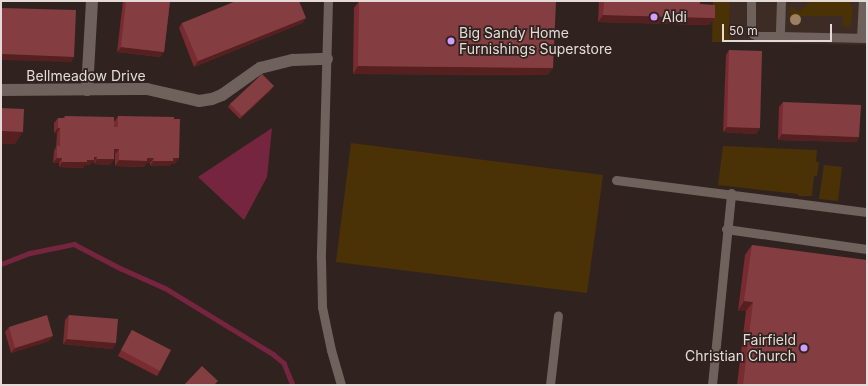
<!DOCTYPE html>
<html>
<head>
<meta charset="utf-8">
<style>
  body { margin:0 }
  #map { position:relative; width:868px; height:386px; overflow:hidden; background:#30231f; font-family:Inter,sans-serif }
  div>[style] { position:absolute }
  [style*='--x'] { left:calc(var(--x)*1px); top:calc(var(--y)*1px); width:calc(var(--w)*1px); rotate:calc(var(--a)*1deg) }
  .built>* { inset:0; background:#3d2c25 }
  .green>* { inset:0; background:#4a3206 }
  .water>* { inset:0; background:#762541 }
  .stream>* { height:4.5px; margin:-2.25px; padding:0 2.25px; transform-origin:2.25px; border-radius:2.25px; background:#762541 }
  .lane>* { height:9px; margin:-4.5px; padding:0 4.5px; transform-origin:4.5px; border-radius:4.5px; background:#6f615c }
  .street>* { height:12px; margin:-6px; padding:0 6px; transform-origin:6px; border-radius:6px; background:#6f615c }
  .trees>* { width:11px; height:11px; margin:-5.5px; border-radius:50%; background:#9c805f }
  .wall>* { inset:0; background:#782b30 }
  .shaded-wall>* { inset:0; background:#562021 }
  .building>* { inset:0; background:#843e42 }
  .dots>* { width:11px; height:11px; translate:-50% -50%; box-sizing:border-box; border:2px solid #30231f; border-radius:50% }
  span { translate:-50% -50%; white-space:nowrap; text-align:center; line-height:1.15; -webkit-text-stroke:3.5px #30231f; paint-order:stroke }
  .poi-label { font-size:14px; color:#e4dbd8 }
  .left { translate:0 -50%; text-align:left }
  .right { translate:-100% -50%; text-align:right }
  .street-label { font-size:14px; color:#e4dbd8 }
  .frame { position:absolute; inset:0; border:2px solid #e4dbd8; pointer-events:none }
  .scale { position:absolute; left:722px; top:24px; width:110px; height:18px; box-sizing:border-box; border:2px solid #e4dbd8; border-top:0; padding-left:5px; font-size:12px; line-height:14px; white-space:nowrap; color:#e4dbd8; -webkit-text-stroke:3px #30231f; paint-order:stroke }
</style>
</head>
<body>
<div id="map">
  <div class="built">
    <div style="clip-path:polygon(730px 1px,867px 1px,867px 45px,729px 42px)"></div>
  </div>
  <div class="green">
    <div style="clip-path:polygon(713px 1px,730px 1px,729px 42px,712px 42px)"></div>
    <div style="clip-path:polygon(810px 1px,849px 1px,853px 8px,851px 24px,846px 28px,843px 26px,843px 16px,800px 16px,799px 25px,796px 26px,792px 22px,790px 17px,791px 6px,799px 12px)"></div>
    <div style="clip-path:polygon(351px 143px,603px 175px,587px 293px,336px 262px)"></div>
    <div style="clip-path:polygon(723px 146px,817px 150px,816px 162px,819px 162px,817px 176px,814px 176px,812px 196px,798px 196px,798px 194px,718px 185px)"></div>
    <div style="clip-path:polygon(824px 165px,842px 167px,838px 201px,819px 199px)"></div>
  </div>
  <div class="water">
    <div style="clip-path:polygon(272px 128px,267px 177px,244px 220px,198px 177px)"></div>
  </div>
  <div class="stream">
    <div style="--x:1;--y:264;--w:31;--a:-21"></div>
    <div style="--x:30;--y:253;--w:45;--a:-11.6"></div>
    <div style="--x:74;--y:244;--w:52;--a:27.6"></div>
    <div style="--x:120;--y:268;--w:49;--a:24"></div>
    <div style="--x:165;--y:288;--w:127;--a:31.4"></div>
    <div style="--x:273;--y:354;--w:14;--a:39"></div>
    <div style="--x:284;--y:363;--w:24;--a:68"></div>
  </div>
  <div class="lane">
    <div style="--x:328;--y:1;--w:258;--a:91.6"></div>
    <div style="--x:321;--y:259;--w:48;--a:88.8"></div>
    <div style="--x:322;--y:307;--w:44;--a:78.2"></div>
    <div style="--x:331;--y:350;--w:36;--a:74"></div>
    <div style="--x:751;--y:1;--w:28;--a:90"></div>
    <div style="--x:751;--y:29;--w:5;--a:68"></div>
    <div style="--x:753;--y:34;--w:5;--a:22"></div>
    <div style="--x:758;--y:36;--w:22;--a:0"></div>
    <div style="--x:781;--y:1;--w:35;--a:92"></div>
    <div style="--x:780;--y:36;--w:87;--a:1.3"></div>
    <div style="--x:861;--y:38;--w:37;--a:-87"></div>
    <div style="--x:616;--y:180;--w:253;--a:7.3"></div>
    <div style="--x:726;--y:229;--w:142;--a:8.1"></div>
    <div style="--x:550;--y:385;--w:70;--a:-83.5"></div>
    <div style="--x:712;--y:385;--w:193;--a:-84.3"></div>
  </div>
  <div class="street">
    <div style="--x:1;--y:90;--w:132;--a:-0.4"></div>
    <div style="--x:133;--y:89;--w:14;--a:0"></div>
    <div style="--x:147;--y:89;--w:53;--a:13"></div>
    <div style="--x:199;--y:101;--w:13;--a:-9"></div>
    <div style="--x:212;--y:99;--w:11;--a:-22"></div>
    <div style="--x:222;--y:95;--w:47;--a:-35.4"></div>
    <div style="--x:260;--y:68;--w:34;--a:-14"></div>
    <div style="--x:293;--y:60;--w:34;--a:-2"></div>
    <div style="--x:87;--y:90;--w:89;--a:-86.8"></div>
  </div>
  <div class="trees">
    <div style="left:795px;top:19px"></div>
  </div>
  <div class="wall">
    <div style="clip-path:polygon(123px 1px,170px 1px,164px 52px,160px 57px,117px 52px)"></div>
    <div style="clip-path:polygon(359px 1px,553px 68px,547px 75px,353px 74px,354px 8px)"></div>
    <div style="clip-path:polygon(599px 1px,700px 1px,700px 4px,715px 18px,709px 25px,598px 22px)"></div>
    <div style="clip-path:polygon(306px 18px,302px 23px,194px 67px,179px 28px,182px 23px)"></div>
    <div style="clip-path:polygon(729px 50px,760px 128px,756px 134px,723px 132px,726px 55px)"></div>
    <div style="clip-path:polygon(272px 89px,240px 119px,228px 107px,230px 104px)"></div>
    <div style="clip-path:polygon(783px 102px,859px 137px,856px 142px,778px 140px,779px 107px)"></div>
    <div style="clip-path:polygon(65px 116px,115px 121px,118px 116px,175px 164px,171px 164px,169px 166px,150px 166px,150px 163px,146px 163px,144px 167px,115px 166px,115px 154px,114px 154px,114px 159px,110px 165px,94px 164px,94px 162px,92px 162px,90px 165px,85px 165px,83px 168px,59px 167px,59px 163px,53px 163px,54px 151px,56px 147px,57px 133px,54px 133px,54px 123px,58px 118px,63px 118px)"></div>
    <div style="clip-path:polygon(752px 245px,867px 385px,737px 385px,746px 311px,738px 311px,745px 255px)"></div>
    <div style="clip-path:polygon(69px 315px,116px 343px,112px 349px,63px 344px,65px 320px)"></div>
    <div style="clip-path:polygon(9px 327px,49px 341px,11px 353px,5px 332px)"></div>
    <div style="clip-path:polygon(132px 330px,160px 371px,157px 376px,118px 356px,129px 335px)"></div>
  </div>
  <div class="shaded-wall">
    <div style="clip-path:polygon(603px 15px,715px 18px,709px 25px,598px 22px)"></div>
    <div style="clip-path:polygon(306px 18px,302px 23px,194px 67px,198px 61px)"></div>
    <div style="clip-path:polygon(121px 47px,164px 52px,160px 57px,117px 52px)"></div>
    <div style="clip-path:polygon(1px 54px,74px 57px,71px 62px,1px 60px)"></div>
    <div style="clip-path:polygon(358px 66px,553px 68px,547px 75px,353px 74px)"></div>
    <div style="clip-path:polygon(274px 86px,272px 89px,240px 119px,242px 116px)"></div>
    <div style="clip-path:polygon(727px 127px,760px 128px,756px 134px,723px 132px)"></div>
    <div style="clip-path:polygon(58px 128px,60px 128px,57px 133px,54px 133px)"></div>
    <div style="clip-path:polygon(1px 131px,23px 132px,15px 144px,1px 144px)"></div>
    <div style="clip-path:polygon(782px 134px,859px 137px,856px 142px,778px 140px)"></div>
    <div style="clip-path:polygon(114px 149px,119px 149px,115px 154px,110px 154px)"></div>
    <div style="clip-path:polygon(94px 157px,97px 157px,94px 162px,92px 162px,90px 165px,85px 165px,83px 168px,59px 167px,62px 162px,87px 160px)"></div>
    <div style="clip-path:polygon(57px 158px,62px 158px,59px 163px,53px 163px)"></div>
    <div style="clip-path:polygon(147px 158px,154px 158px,150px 163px,146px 163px,144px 167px,115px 166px,119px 160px)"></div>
    <div style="clip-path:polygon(173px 158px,179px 158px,175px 164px,171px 164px,169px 166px,150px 166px,153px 161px)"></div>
    <div style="clip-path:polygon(97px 159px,114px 159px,110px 165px,94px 164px)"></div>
    <div style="clip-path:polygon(744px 301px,753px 302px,746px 311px,738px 311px)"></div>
    <div style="clip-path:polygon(53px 336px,49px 341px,11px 353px,15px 348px)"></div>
    <div style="clip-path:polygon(67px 339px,116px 343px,112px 349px,63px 344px)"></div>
  </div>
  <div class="building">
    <div style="clip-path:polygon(126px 1px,170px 1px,164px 52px,121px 47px)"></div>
    <div style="clip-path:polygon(236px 1px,299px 1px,306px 18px,198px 61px,182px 23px)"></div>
    <div style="clip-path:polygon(359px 1px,556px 1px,553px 68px,358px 66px)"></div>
    <div style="clip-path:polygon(604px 1px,700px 1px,700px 4px,715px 5px,715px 18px,603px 15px)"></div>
    <div style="clip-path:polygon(1px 8px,76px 10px,74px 57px,1px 54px)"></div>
    <div style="clip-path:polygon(729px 50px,762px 51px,760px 128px,727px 127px)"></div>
    <div style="clip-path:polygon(262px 74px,274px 86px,242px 116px,230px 104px)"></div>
    <div style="clip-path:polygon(783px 102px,861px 105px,859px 137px,782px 134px)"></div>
    <div style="clip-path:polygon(1px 108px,24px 109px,23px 132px,1px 131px)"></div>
    <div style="clip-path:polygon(65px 116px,114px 117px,114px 127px,118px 127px,118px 116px,174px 117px,174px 119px,180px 119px,179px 158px,173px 158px,173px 161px,153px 161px,154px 158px,147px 158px,147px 161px,119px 160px,119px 149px,114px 149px,114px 159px,97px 159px,97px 157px,94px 157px,94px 160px,87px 160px,87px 162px,62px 162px,62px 158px,57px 158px,57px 146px,60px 146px,60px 128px,58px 128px,58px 118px,65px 118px)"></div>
    <div style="clip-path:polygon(752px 245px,867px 260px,867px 385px,743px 385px,753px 302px,744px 301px)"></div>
    <div style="clip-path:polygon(47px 315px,53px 336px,15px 348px,9px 327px)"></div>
    <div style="clip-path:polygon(69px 315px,118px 319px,116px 343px,67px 339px)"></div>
    <div style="clip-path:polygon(132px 330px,171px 350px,160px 371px,121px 350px)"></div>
    <div style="clip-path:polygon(202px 366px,218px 381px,214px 385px,184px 385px)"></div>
  </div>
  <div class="dots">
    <div style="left:654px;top:17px;background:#d19dfe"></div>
    <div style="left:451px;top:41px;background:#d19dfe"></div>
    <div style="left:804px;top:348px;background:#d19dfe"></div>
  </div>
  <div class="poi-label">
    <span class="left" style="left:662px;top:17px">Aldi</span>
    <span class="left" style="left:459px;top:41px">Big Sandy Home<br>Furnishings Superstore</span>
    <span class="right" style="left:796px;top:348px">Fairfield<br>Christian Church</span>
  </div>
  <div class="street-label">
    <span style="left:86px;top:76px">Bellmeadow Drive</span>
  </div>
  <div class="frame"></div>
  <div class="scale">50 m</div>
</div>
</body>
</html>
